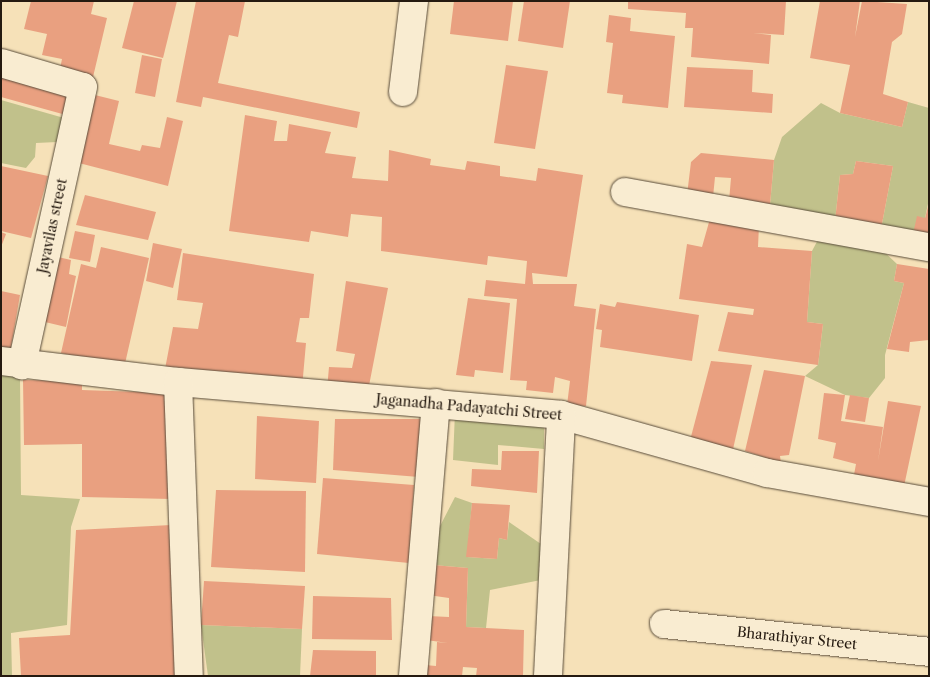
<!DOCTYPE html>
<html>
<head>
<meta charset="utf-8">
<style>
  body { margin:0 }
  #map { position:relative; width:930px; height:677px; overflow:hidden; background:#f6e1b8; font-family:"Libre Caslon Text",serif }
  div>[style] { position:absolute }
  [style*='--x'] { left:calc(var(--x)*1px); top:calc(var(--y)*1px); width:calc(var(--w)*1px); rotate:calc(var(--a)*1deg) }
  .green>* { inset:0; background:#c1c18b }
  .building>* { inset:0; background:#e9a080 }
  .roads { filter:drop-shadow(0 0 1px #594c3a) drop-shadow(0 0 1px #594c3a) }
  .street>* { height:28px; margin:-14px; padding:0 14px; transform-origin:14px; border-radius:14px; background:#f9ecd1 }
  span { translate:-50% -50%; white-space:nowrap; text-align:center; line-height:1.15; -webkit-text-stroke:4px #f9ecd1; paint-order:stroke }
  .street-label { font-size:14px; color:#251a10 }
  .frame { position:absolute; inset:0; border:2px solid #251a10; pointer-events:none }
</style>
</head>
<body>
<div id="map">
  <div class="green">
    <div style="clip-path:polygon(1px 100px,64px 118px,57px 142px,36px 143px,35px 157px,26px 168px,1px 163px)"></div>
    <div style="clip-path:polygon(908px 102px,929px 108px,929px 199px,925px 218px,913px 234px,881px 229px,893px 166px,856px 161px,853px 174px,840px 175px,835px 221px,770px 205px,774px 160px,782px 137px,821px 103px,840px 113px,902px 127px)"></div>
    <div style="clip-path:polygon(821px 234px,880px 248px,897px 264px,894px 281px,904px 283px,885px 355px,885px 378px,869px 398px,845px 395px,805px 376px,818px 365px,823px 324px,807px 322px,812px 251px)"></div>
    <div style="clip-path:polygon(1px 370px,20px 374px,21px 495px,80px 499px,71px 527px,67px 625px,11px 633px,12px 676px,1px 676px)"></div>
    <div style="clip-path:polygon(455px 412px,544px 419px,544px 449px,498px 445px,498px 465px,453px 460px)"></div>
    <div style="clip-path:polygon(455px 497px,472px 503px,467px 557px,497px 559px,499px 538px,507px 540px,509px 522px,541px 544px,546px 579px,490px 590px,486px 628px,466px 627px,468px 568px,433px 565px,437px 532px)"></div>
    <div style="clip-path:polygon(201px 625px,302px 629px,300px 676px,208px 676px)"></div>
  </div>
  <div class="building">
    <div style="clip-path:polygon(31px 1px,94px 1px,91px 14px,107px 18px,93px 77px,60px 69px,62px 59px,42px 55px,47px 34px,24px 29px)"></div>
    <div style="clip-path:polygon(134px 1px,177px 1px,163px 58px,122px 48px)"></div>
    <div style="clip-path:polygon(196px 1px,245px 1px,238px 37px,229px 35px,218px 83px,360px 112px,357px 128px,203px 97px,201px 107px,176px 102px)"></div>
    <div style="clip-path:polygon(454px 1px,513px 1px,508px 41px,450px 34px)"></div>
    <div style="clip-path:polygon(524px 1px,570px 1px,563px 48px,518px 41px)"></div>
    <div style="clip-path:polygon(628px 1px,786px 1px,784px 35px,753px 33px,771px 35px,769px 64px,691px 57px,693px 28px,685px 28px,686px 13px,628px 9px)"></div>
    <div style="clip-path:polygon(820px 1px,860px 1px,855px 37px,862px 1px,907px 4px,902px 34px,892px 42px,883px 94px,908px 102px,902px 127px,840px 113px,850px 65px,810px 58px)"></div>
    <div style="clip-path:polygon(609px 15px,631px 18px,630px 31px,675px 36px,668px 108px,622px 103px,623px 95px,607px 93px,613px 43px,606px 42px)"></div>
    <div style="clip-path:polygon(142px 55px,162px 59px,155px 97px,135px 93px)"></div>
    <div style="clip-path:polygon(506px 65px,548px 71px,535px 149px,494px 143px)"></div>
    <div style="clip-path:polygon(687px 67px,753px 70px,752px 92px,773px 94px,772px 113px,684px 107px)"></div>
    <div style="clip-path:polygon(1px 71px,71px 92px,66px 115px,1px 97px)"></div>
    <div style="clip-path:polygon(91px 94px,119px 101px,109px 144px,140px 151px,142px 145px,160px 148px,167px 117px,183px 121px,168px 186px,75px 162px)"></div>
    <div style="clip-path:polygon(245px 115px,277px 121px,274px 141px,287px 141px,289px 124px,331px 132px,325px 153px,356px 157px,352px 178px,388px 181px,389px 150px,431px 159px,430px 165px,465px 170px,467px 161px,500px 166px,500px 176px,536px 181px,538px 168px,583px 175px,567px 277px,532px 273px,533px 284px,577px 284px,574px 306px,596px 309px,586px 406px,567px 405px,570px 381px,555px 377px,553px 393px,526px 390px,527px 381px,510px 380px,517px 299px,484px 296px,486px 280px,525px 284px,527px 261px,488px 256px,487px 265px,381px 251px,382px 217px,351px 214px,348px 237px,311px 231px,309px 242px,229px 231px)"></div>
    <div style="clip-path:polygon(701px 153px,774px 160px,770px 205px,729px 201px,731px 178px,715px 177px,713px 197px,687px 195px,691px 162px)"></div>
    <div style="clip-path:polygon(856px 161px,893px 166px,881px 229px,835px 221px,840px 175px,853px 174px)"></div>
    <div style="clip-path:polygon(1px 166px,48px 176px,31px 238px,1px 231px)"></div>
    <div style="clip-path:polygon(85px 195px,156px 212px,148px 240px,76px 225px)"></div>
    <div style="clip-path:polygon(929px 203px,929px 237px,913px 234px,917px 216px,925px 218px)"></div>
    <div style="clip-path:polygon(713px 208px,759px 225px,758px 247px,812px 251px,807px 322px,823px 324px,818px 365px,718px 351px,728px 312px,753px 315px,754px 309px,679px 299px,687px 244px,702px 247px)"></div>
    <div style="clip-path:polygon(75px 231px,95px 235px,90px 262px,69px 258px)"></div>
    <div style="clip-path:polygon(1px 232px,6px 234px,1px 247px)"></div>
    <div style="clip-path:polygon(153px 243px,182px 249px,173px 288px,146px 281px)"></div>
    <div style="clip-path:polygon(101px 247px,149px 258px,124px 368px,61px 353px,81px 264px,96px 268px)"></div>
    <div style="clip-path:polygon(183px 253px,314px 274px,309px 318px,300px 318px,296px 342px,306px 343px,302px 388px,165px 369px,173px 327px,198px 329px,203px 303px,177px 300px)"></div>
    <div style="clip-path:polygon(58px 257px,71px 260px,69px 274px,76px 276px,66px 327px,45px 322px)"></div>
    <div style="clip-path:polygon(897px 264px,929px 269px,929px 340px,910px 342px,909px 352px,887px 349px,904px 283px,894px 281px)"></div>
    <div style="clip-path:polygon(346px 281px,388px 288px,367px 396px,327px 389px,329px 367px,352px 368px,355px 354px,336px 351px)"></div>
    <div style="clip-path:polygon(1px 291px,20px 295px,10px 353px,1px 351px)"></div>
    <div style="clip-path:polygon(468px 298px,510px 303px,503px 373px,475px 370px,474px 377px,456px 375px)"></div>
    <div style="clip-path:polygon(617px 302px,699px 315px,692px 361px,600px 347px,602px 330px,596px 329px,600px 304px,615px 307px)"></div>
    <div style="clip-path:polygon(711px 361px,752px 365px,731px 458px,688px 448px)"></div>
    <div style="clip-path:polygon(764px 370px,805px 376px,789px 455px,780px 456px,781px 463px,745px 451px)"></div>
    <div style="clip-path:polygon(23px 380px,82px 381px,82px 390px,170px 393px,171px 499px,82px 497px,82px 444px,24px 445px)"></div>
    <div style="clip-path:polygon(824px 393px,845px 395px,841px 421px,883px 427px,878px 461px,888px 401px,921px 406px,903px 491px,853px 480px,856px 464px,833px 458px,836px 443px,818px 439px)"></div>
    <div style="clip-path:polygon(850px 395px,869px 398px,865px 422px,845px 419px)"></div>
    <div style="clip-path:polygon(257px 416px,319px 421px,316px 483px,255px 479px)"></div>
    <div style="clip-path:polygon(335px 419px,424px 419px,419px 477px,333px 470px)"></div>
    <div style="clip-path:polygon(502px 451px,539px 451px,537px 493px,471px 486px,472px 469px,501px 470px)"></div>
    <div style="clip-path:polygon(323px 478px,414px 485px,409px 563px,317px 554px)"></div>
    <div style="clip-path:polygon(216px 490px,306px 491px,305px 572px,211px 567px)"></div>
    <div style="clip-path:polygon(472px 503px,510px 505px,507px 540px,499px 538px,497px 559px,466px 557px)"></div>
    <div style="clip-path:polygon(171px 525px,178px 676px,21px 676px,19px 638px,70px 635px,76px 530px)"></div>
    <div style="clip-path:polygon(433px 565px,468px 568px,466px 627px,524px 630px,523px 676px,476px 676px,477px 668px,463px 667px,462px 676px,424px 676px,425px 665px,436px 666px,437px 642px,448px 643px,426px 640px,428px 616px,449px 617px,449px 598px,428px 595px)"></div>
    <div style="clip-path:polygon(204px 581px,305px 586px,302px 629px,201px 625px)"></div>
    <div style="clip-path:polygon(313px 596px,391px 598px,392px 640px,312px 639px)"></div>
    <div style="clip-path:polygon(313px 650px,376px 651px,376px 676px,310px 676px)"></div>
  </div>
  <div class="roads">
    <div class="street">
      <div style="--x:1;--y:63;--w:85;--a:16.3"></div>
      <div style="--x:83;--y:87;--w:285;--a:102.4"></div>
      <div style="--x:403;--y:92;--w:92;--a:-83.1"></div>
      <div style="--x:625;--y:192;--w:309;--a:10.3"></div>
      <div style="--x:1;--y:361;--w:178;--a:6.8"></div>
      <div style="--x:178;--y:382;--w:384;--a:4.9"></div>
      <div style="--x:561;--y:415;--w:214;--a:15.7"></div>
      <div style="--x:767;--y:473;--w:165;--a:10.1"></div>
      <div style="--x:178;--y:382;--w:294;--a:87.9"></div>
      <div style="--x:664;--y:624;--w:266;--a:6"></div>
      <div style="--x:413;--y:676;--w:274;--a:-85.2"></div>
      <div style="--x:548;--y:676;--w:261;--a:-87.1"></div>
    </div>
  </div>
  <div class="street-label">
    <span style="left:52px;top:226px;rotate:-78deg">Jayavilas street</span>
    <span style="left:469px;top:407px;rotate:5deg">Jaganadha Padayatchi Street</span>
    <span style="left:797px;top:638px;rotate:6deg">Bharathiyar Street</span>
  </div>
  <div class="frame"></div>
</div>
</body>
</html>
